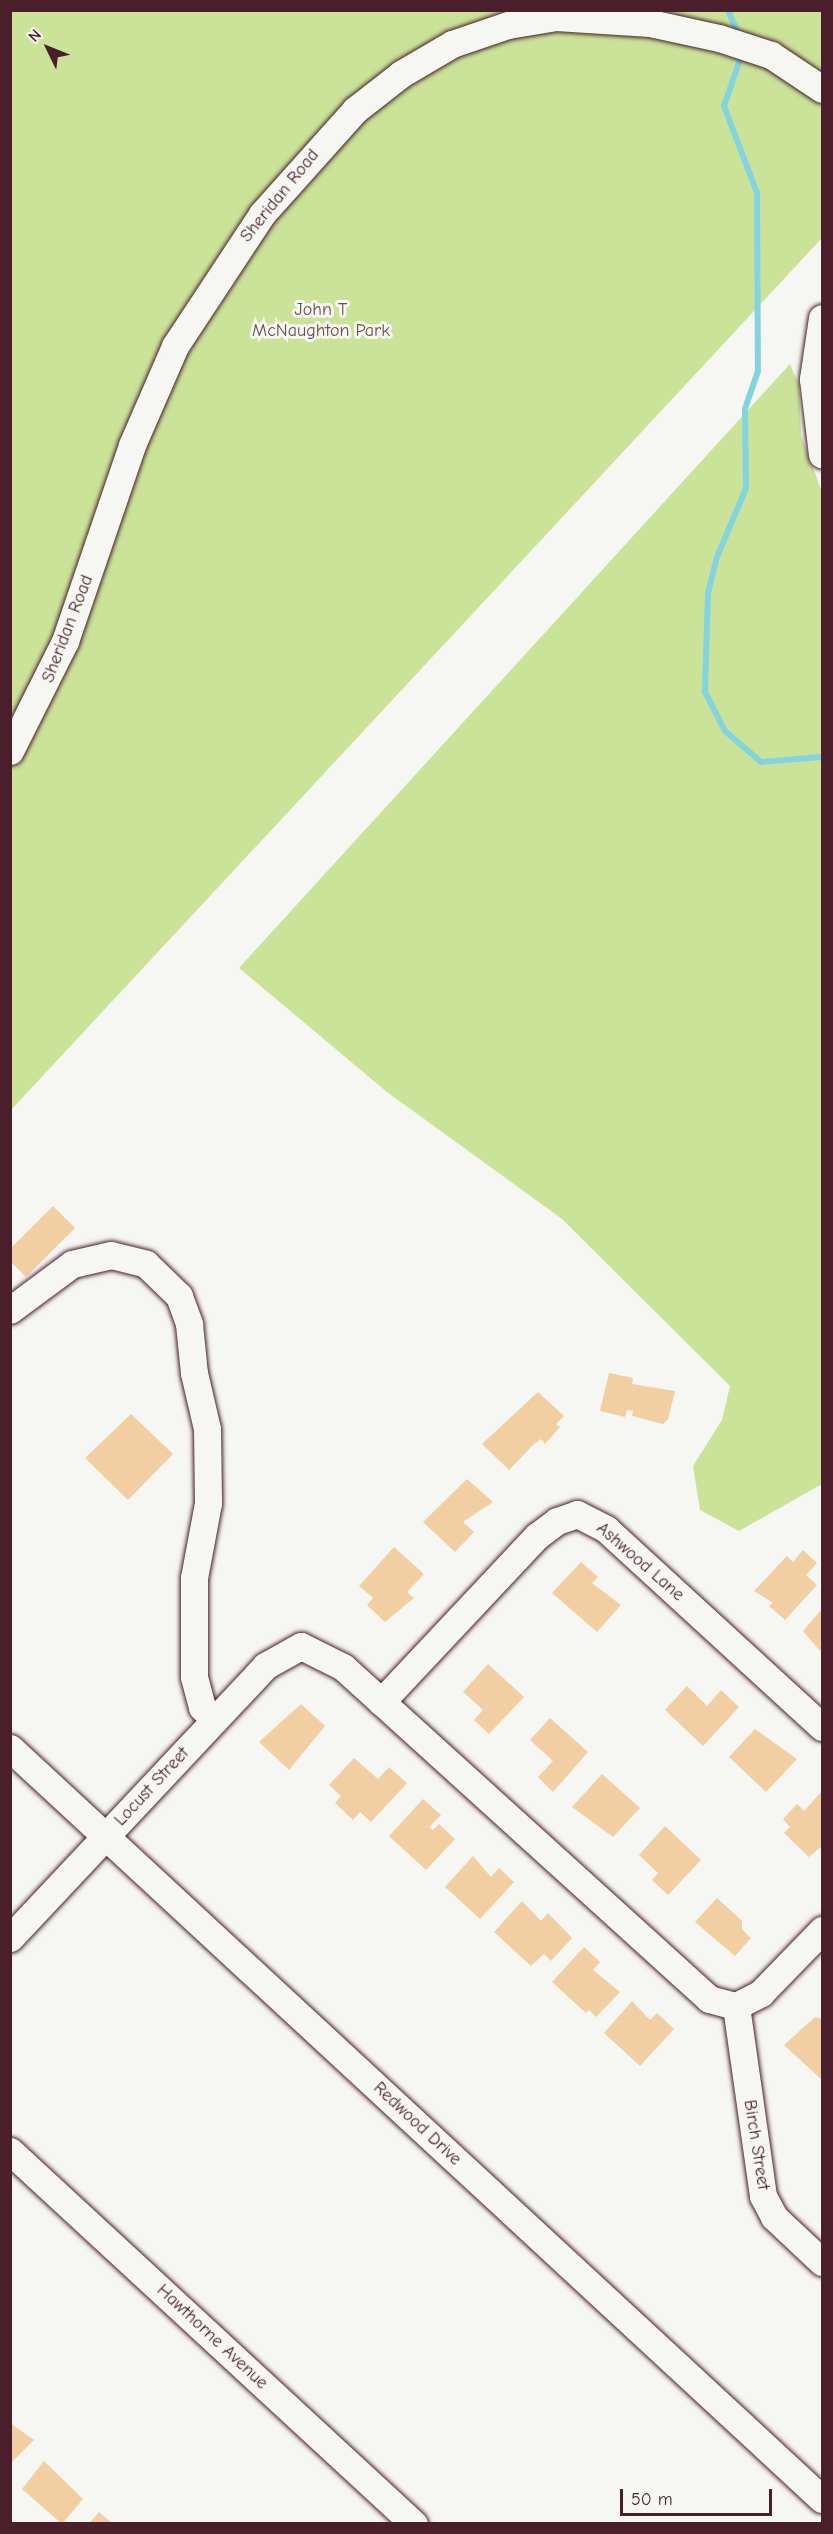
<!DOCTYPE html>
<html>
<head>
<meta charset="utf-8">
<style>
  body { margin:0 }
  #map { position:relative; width:833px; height:2534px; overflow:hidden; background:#f6f6f2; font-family:"Comic Neue",sans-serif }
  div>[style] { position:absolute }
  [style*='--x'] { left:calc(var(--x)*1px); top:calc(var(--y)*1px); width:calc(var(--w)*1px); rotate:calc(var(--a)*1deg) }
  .green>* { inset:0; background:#cbe399 }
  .stream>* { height:6px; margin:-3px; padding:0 3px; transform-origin:3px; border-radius:3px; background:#84d4de }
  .building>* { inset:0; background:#f1cfa2 }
  .roads { filter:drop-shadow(0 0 2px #4a1f2b) drop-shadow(0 0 2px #4a1f2b) }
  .minor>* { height:27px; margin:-13.5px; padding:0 13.5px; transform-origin:13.5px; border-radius:13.5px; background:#f6f6f2 }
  span { translate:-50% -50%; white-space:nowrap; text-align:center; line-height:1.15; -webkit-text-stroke:6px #f6f6f2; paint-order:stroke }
  .street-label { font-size:18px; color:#4a1f2b }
  .park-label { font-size:18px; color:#6a5046 }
  .frame { position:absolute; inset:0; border:12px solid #4a1f2b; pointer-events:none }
  .north { position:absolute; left:18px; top:18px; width:60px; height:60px; -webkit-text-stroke:4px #f6f6f2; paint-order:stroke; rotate:313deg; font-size:16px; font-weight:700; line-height:24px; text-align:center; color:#4a1f2b }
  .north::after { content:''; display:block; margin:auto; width:21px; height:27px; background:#4a1f2b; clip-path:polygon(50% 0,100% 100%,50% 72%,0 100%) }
  .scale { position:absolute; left:620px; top:2489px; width:152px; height:27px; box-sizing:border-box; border:3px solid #4a1f2b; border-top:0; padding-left:8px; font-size:18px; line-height:21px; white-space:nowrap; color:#4a1f2b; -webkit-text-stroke:4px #f6f6f2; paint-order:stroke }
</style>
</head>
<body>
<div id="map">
  <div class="green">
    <div style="clip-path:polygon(11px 11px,822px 11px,822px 238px,11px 1110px)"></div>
    <div style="clip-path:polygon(790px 364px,799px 385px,801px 435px,822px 492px,822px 1484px,739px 1531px,700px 1510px,693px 1466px,722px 1420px,730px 1386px,562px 1219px,387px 1092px,239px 968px)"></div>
  </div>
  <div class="stream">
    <div style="--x:728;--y:10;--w:30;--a:67"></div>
    <div style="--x:742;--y:54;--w:55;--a:109.1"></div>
    <div style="--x:724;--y:106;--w:93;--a:69.2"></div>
    <div style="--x:757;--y:193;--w:178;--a:89.7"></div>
    <div style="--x:758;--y:371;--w:40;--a:108.9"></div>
    <div style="--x:745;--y:409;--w:79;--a:89.3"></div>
    <div style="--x:746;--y:488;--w:75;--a:112.8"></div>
    <div style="--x:717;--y:557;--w:38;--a:104"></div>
    <div style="--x:708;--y:594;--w:98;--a:91.8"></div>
    <div style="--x:705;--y:692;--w:44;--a:62.9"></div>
    <div style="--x:725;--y:731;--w:48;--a:40.7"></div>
    <div style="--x:761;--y:762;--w:61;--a:-4.7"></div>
  </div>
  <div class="building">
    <div style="clip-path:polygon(53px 1206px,75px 1228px,26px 1277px,10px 1261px,10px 1249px)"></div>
    <div style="clip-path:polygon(609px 1373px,633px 1378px,632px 1384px,675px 1391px,668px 1419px,663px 1424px,632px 1416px,633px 1411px,627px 1410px,625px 1417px,600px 1411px)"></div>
    <div style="clip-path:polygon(538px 1392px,564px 1416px,556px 1424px,560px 1427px,545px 1444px,541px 1439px,533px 1445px,509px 1470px,482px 1444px)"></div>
    <div style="clip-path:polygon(131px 1414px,173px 1454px,128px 1500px,85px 1458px)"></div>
    <div style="clip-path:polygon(467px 1479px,493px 1502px,463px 1522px,474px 1532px,455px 1552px,423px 1522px)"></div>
    <div style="clip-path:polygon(394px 1547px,424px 1574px,407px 1592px,414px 1598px,385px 1622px,367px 1605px,373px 1598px,359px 1586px)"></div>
    <div style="clip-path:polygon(803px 1550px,817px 1563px,806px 1575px,817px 1585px,785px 1620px,769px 1606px,773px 1603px,754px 1591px,787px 1556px,793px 1562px)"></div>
    <div style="clip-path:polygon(581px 1562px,598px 1577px,592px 1583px,621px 1605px,597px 1632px,552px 1593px)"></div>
    <div style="clip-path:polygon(822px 1609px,822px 1648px,820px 1651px,803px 1631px)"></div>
    <div style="clip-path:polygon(488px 1664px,524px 1697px,489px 1734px,474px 1720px,483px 1710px,463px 1692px)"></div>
    <div style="clip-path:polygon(687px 1686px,707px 1706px,721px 1690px,739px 1707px,703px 1746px,665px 1710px)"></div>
    <div style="clip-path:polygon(301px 1704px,325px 1726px,289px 1770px,259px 1742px)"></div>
    <div style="clip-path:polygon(550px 1718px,588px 1752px,553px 1792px,538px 1777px,553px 1761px,530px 1740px)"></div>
    <div style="clip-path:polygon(755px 1729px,797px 1759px,766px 1792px,729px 1757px)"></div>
    <div style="clip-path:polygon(354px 1758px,378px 1779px,389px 1767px,407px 1783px,371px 1822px,360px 1812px,353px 1820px,335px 1803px,341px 1796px,329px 1785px)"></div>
    <div style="clip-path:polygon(602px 1774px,640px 1808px,613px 1837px,572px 1807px)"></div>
    <div style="clip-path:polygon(822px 1791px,822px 1846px,809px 1857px,784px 1833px,790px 1827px,783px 1819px,797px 1804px,804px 1811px)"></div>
    <div style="clip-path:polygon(423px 1799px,441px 1815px,429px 1827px,433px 1830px,439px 1824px,455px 1839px,426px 1870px,389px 1836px)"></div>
    <div style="clip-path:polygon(665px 1826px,701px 1860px,668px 1895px,652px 1880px,658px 1873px,639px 1855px)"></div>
    <div style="clip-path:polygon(473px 1856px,491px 1877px,499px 1868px,514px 1882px,480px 1919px,445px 1887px)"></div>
    <div style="clip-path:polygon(717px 1898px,742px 1921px,742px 1929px,751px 1938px,735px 1956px,695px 1922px)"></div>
    <div style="clip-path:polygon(522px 1901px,541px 1921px,548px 1913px,572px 1938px,551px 1961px,544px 1954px,531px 1966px,494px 1932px)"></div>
    <div style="clip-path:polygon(584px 1947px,600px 1962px,593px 1970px,620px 1992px,596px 2017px,589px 2010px,586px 2013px,552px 1982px)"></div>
    <div style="clip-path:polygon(632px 2001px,650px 2020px,657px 2013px,674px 2029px,640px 2066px,604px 2033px)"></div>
    <div style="clip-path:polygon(815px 2017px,822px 2019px,822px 2080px,784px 2045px)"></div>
    <div style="clip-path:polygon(10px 2423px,34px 2440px,10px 2464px)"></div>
    <div style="clip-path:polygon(44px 2461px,83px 2499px,62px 2524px,22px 2489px)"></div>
    <div style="clip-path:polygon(99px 2512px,113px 2524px,89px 2524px)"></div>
  </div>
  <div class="roads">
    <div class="minor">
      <div style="--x:822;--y:318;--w:62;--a:98.4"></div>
      <div style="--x:813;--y:379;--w:76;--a:83.2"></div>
      <div style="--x:10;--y:751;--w:123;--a:-63.4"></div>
      <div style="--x:65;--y:641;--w:207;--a:-71.1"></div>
      <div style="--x:132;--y:445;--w:108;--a:-66.5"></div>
      <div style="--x:175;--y:346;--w:158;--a:-56.6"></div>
      <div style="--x:262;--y:214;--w:140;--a:-48.2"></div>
      <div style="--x:355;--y:110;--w:58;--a:-38"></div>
      <div style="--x:401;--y:74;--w:59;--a:-30.5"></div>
      <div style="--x:452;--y:44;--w:59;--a:-18.7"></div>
      <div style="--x:508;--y:25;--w:49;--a:-9.5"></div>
      <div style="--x:556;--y:17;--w:94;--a:3.7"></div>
      <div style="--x:650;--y:23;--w:71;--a:12.3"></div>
      <div style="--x:719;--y:38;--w:55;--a:18.1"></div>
      <div style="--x:771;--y:55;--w:61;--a:33.7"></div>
      <div style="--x:10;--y:1310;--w:77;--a:-36.6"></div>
      <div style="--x:72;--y:1264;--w:40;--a:-13"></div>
      <div style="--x:111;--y:1255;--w:36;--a:14"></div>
      <div style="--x:146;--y:1264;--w:46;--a:44.1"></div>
      <div style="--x:179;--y:1296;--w:30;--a:70"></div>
      <div style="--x:189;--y:1324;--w:49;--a:84.2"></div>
      <div style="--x:194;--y:1373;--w:57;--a:76.9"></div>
      <div style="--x:207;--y:1429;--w:74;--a:89.2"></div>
      <div style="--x:208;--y:1503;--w:76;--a:100.6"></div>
      <div style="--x:194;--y:1578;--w:99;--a:90"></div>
      <div style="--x:194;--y:1677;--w:31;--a:75"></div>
      <div style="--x:202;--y:1707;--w:18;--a:47"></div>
      <div style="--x:381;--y:1702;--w:228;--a:-46.8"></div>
      <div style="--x:537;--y:1536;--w:25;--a:-37"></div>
      <div style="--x:557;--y:1521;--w:21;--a:-19"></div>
      <div style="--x:577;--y:1514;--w:33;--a:27"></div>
      <div style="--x:606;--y:1529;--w:293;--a:42.5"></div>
      <div style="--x:10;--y:1748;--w:1106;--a:42.77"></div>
      <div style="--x:10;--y:1938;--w:373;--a:-46.8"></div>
      <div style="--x:265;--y:1666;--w:41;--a:-29.1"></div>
      <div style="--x:301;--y:1646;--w:47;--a:26.6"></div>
      <div style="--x:343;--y:1667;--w:494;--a:42.2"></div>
      <div style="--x:709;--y:1999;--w:28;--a:15"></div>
      <div style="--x:736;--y:2006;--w:28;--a:-27"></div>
      <div style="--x:761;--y:1993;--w:88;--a:-45.9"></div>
      <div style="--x:736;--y:2006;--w:192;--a:81.9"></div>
      <div style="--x:763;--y:2196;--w:24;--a:62"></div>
      <div style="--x:774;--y:2217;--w:66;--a:43.2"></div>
      <div style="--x:10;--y:2151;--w:550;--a:42.72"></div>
    </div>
  </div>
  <div class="street-label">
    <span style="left:280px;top:196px;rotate:-51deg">Sheridan Road</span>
    <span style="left:68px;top:629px;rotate:-69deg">Sheridan Road</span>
    <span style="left:640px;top:1562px;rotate:41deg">Ashwood Lane</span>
    <span style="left:152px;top:1787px;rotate:-47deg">Locust Street</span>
    <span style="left:417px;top:2124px;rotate:43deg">Redwood Drive</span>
    <span style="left:756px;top:2145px;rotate:81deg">Birch Street</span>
    <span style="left:212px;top:2337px;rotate:43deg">Hawthorne Avenue</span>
  </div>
  <div class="park-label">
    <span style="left:321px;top:321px">John T<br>McNaughton Park</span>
  </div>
  <div class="frame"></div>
  <div class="north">N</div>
  <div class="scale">50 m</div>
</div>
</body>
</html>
